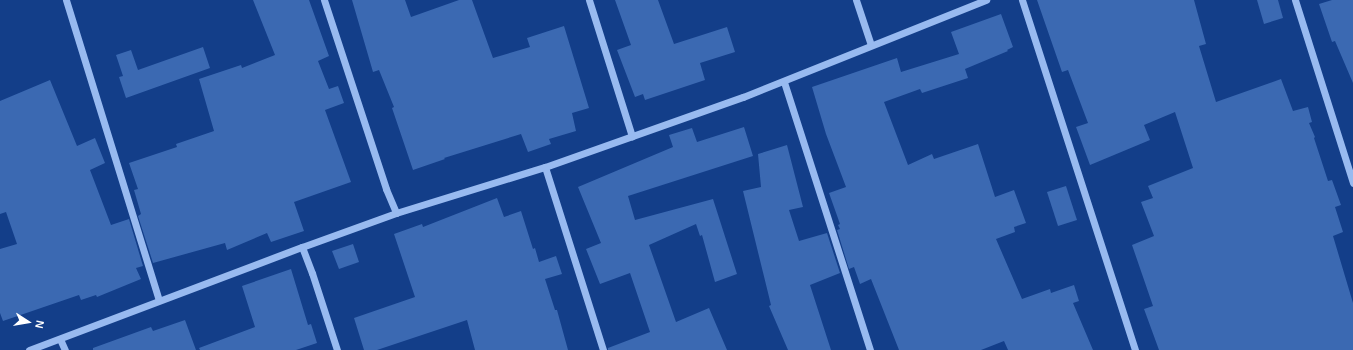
<!DOCTYPE html>
<html>
<head>
<meta charset="utf-8">
<style>
  body { margin:0 }
  #map { position:relative; width:1353px; height:350px; overflow:hidden; background:#133e89; font-family:Arial,sans-serif }
  div>[style] { position:absolute }
  [style*='--x'] { left:calc(var(--x)*1px); top:calc(var(--y)*1px); width:calc(var(--w)*1px); rotate:calc(var(--a)*1deg) }
  .building>* { inset:0; background:#3b69b2 }
  .minor>* { height:7px; margin:-3.5px; padding:0 3.5px; transform-origin:3.5px; border-radius:3.5px; background:#98baf0 }
  span { translate:-50% -50%; white-space:nowrap; text-align:center; line-height:1.15; -webkit-text-stroke:3.5px #133e89; paint-order:stroke }
  .north { position:absolute; left:8px; top:302px; width:40px; height:40px; -webkit-text-stroke:3px #133e89; paint-order:stroke; rotate:102deg; font-size:11px; font-weight:700; line-height:16px; text-align:center; color:#fff }
  .north::after { content:''; display:block; margin:auto; width:14px; height:18px; background:#fff; clip-path:polygon(50% 0,100% 100%,50% 72%,0 100%) }
</style>
</head>
<body>
<div id="map">
  <div class="building">
    <div style="clip-path:polygon(253px 0,309px 0,329px 56px,318px 61px,329px 89px,338px 86px,344px 103px,325px 110px,351px 182px,294px 202px,304px 231px,271px 242px,267px 233px,227px 250px,225px 243px,153px 263px,138px 216px,141px 214px,134px 190px,138px 189px,129px 163px,177px 147px,176px 144px,214px 131px,199px 79px,241px 65px,242px 68px,275px 55px)"></div>
    <div style="clip-path:polygon(352px 0,405px 0,411px 17px,459px 0,472px 0,493px 58px,530px 47px,527px 38px,564px 26px,589px 108px,572px 113px,576px 131px,549px 139px,551px 144px,528px 152px,521px 134px,444px 158px,445px 159px,413px 170px,392px 108px,394px 107px,379px 70px,373px 72px)"></div>
    <div style="clip-path:polygon(615px 0,658px 0,674px 44px,727px 27px,735px 52px,700px 63px,705px 80px,645px 100px,643px 94px,635px 97px,617px 50px,631px 45px)"></div>
    <div style="clip-path:polygon(1037px 0,1194px 0,1206px 44px,1199px 46px,1216px 102px,1281px 79px,1293px 111px,1308px 107px,1312px 122px,1309px 123px,1315px 137px,1314px 138px,1328px 181px,1332px 180px,1341px 205px,1335px 207px,1343px 232px,1333px 236px,1353px 303px,1353px 350px,1159px 350px,1144px 309px,1153px 306px,1132px 245px,1154px 236px,1141px 202px,1153px 198px,1148px 186px,1193px 168px,1175px 112px,1144px 125px,1150px 140px,1090px 165px,1076px 127px,1088px 123px,1068px 70px,1062px 72px)"></div>
    <div style="clip-path:polygon(1257px 0,1278px 0,1283px 18px,1264px 24px)"></div>
    <div style="clip-path:polygon(1332px 0,1353px 0,1353px 83px,1335px 41px,1332px 42px,1319px 4px)"></div>
    <div style="clip-path:polygon(1001px 14px,1013px 47px,1007px 50px,1008px 51px,965px 69px,968px 78px,922px 93px,920px 89px,884px 102px,908px 165px,932px 154px,934px 159px,978px 144px,995px 197px,1014px 190px,1026px 223px,1014px 227px,1015px 232px,996px 239px,1022px 299px,1050px 289px,1051px 293px,1074px 285px,1079px 301px,1073px 303px,1093px 350px,1008px 350px,1004px 341px,981px 350px,899px 350px,871px 279px,860px 284px,854px 267px,849px 269px,837px 230px,840px 229px,838px 225px,840px 224px,829px 193px,846px 187px,826px 134px,812px 87px,897px 58px,901px 72px,959px 54px,951px 32px)"></div>
    <div style="clip-path:polygon(203px 47px,210px 68px,126px 98px,119px 77px,123px 76px,116px 55px,131px 50px,138px 70px)"></div>
    <div style="clip-path:polygon(50px 80px,77px 146px,95px 138px,105px 163px,90px 170px,111px 225px,129px 219px,143px 266px,136px 268px,141px 279px,97px 297px,96px 295px,81px 300px,79px 295px,3px 321px,0 313px,0 249px,17px 244px,6px 212px,0 214px,0 101px)"></div>
    <div style="clip-path:polygon(744px 127px,753px 156px,628px 196px,635px 220px,713px 199px,737px 274px,715px 282px,702px 235px,700px 236px,696px 224px,649px 245px,676px 322px,709px 308px,727px 350px,608px 350px,608px 348px,650px 332px,630px 273px,600px 284px,586px 249px,601px 243px,578px 187px,673px 147px,669px 135px,692px 128px,697px 142px)"></div>
    <div style="clip-path:polygon(787px 145px,803px 207px,789px 210px,799px 241px,827px 233px,840px 273px,810px 285px,831px 350px,788px 350px,769px 306px,771px 305px,743px 191px,761px 187px,758px 154px)"></div>
    <div style="clip-path:polygon(1066px 186px,1077px 220px,1058px 226px,1047px 192px)"></div>
    <div style="clip-path:polygon(497px 198px,504px 217px,521px 211px,533px 249px,535px 248px,539px 262px,556px 256px,562px 274px,545px 279px,555px 310px,557px 310px,568px 350px,475px 350px,467px 320px,377px 350px,364px 350px,354px 318px,415px 297px,394px 234px,422px 224px,423px 227px)"></div>
    <div style="clip-path:polygon(353px 244px,359px 262px,339px 269px,332px 251px)"></div>
    <div style="clip-path:polygon(291px 269px,308px 325px,311px 324px,317px 343px,296px 350px,200px 350px,199px 348px,255px 327px,242px 286px)"></div>
    <div style="clip-path:polygon(185px 320px,196px 350px,93px 350px,93px 348px,151px 327px,153px 331px)"></div>
  </div>
  <div class="minor">
    <div style="--x:66;--y:0;--w:314;--a:72.8"></div>
    <div style="--x:324;--y:0;--w:199;--a:71.8"></div>
    <div style="--x:386;--y:189;--w:26;--a:67"></div>
    <div style="--x:589;--y:0;--w:143;--a:72.5"></div>
    <div style="--x:856;--y:0;--w:47;--a:71.6"></div>
    <div style="--x:1022;--y:0;--w:368;--a:72.1"></div>
    <div style="--x:1295;--y:0;--w:192;--a:72.4"></div>
    <div style="--x:784;--y:82;--w:281;--a:72.2"></div>
    <div style="--x:545;--y:167;--w:192;--a:72.4"></div>
    <div style="--x:302;--y:247;--w:28;--a:69"></div>
    <div style="--x:312;--y:273;--w:81;--a:72"></div>
    <div style="--x:60;--y:339;--w:12;--a:66"></div>
    <div style="--x:29;--y:350;--w:292;--a:-20.7"></div>
    <div style="--x:302;--y:247;--w:100;--a:-19.9"></div>
    <div style="--x:396;--y:213;--w:156;--a:-17.2"></div>
    <div style="--x:545;--y:167;--w:210;--a:-19.5"></div>
    <div style="--x:743;--y:97;--w:262;--a:-21.8"></div>
  </div>
  <div class="north">N</div>
</div>
</body>
</html>
